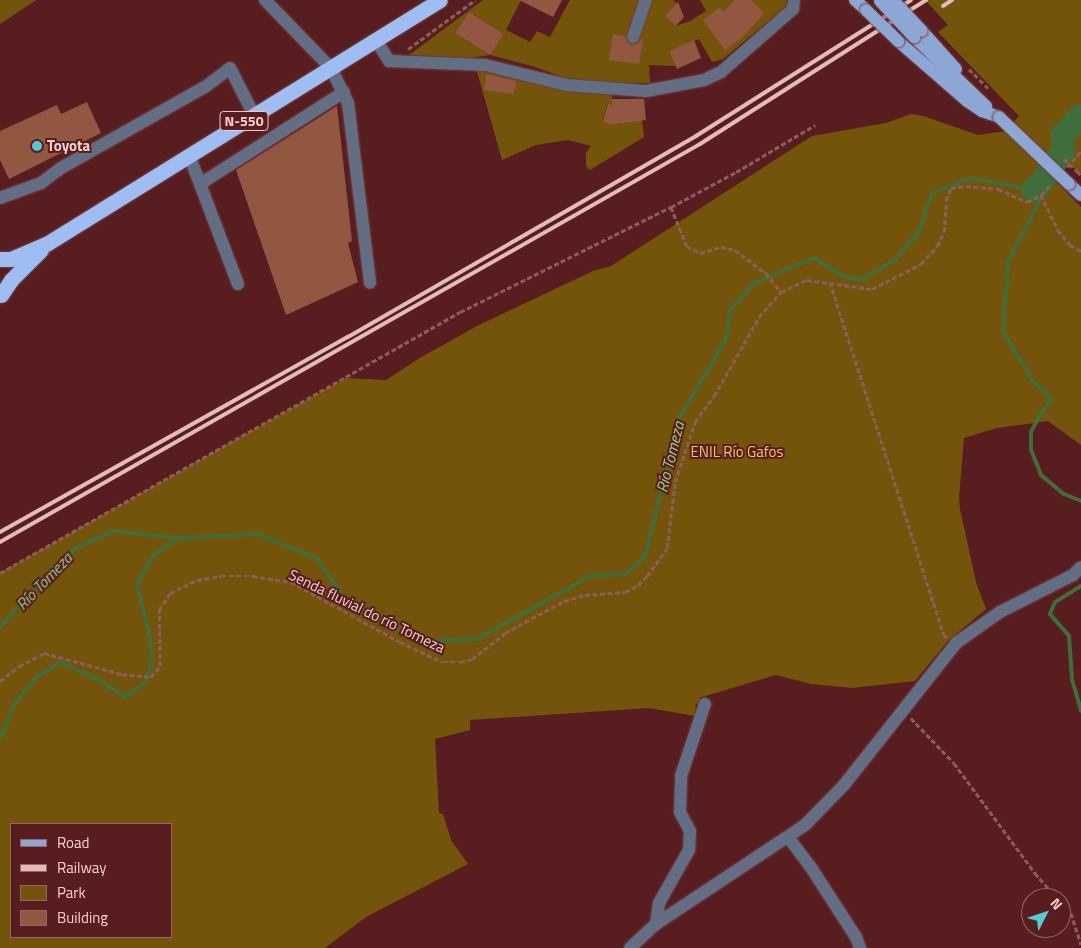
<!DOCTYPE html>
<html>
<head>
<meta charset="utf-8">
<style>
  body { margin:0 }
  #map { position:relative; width:1081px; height:948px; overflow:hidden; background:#581e1f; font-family:"Titillium Web",sans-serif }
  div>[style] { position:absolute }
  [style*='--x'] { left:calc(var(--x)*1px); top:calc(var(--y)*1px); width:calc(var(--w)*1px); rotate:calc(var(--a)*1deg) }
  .green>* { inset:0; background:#73540a }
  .stream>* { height:4px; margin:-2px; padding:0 2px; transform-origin:2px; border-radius:2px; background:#406e3b }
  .river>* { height:24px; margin:-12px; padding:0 12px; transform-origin:12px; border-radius:12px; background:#406e3b }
  .building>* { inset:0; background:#925740 }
  .path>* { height:2.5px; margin-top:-1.25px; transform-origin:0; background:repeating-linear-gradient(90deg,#8f5c5c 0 5px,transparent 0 7.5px) }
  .roads { filter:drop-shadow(0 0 1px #743e3e) drop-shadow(0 0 1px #743e3e) }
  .minor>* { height:12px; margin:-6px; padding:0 6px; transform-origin:6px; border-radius:6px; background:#626e84 }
  .major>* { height:12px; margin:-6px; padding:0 6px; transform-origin:6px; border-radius:6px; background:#8da7d4 }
  .highway>* { height:15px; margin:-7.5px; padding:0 7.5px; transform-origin:7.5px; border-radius:7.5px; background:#9ebdf3 }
  .rail>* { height:4px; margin:-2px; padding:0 2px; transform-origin:2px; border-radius:2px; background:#e3bbb9 }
  .path-bridge>* { height:2.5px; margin-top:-1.25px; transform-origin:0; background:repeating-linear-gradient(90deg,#8f5c5c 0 5px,transparent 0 7.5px) }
  .bridges { filter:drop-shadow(0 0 1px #743e3e) drop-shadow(0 0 1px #743e3e) }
  .major-bridge>* { height:12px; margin:-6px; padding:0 6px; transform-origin:6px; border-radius:6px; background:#8da7d4 }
  .dots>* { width:14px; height:14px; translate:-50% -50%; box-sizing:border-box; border:2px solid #581e1f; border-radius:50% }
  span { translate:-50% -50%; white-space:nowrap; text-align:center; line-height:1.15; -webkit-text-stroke:4px #581e1f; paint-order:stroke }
  .shield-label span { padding:1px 4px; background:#581e1f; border:1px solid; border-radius:4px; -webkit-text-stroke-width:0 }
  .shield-label { font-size:14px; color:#f5cfcd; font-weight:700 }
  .poi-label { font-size:15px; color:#f5cfcd; font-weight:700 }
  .left { translate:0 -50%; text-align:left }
  .park-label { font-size:15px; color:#f4c469 }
  .street-label { font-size:15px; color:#f5cfcd }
  .water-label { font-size:16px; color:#92d58b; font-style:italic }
  .legend { position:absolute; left:10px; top:823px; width:162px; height:115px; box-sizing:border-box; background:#581e1f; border:1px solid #976565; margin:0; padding:6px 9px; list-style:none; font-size:15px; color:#f5cfcd }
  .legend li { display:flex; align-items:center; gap:10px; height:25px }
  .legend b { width:25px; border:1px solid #976565 }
  .north { position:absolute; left:1021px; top:888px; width:50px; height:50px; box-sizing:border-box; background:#581e1f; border:1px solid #976565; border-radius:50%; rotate:49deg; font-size:14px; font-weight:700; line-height:20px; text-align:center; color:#f5cfcd }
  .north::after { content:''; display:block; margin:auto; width:18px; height:22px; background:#51ccd5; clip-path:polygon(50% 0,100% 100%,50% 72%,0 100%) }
</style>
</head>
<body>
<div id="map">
  <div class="green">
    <div style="clip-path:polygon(0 0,36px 0,0 24px)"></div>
    <div style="clip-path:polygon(evenodd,483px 0,521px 0,506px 30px,530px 42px,537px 31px,550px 37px,570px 0,673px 0,677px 4px,676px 26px,690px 21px,706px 11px,700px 0,786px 0,788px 5px,723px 59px,712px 62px,699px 39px,669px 51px,676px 66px,649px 65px,650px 83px,603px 84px,565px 78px,535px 67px,490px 55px,470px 58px,409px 55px,483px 0,469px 12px,504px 34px,490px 55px,455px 33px,469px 12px)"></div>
    <div style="clip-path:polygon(evenodd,925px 0,1081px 0,1081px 173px,1066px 162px,1051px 176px,1081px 207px,1081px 445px,1048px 421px,997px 428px,964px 438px,959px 498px,960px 509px,976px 582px,986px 609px,948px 641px,915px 681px,852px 688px,811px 684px,776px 675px,699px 698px,705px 704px,696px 704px,695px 716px,649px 708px,470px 720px,470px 730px,435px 739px,439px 813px,443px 814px,451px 840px,468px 864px,366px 917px,325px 948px,0 948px,0 573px,345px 378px,386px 380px,418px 359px,477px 326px,593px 271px,611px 266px,812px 136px,886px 123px,911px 114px,923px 116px,978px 135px,1006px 131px,1019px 116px,938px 32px,948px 25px,925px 0,11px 824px,171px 824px,171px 937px,11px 937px,11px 824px)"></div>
    <div style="clip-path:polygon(476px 68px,487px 72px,612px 92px,612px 105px,607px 105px,603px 121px,609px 125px,642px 120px,644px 137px,590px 170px,586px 166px,586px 153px,591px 146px,568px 140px,536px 145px,502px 160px)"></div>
  </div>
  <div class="stream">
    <div style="--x:1081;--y:586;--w:31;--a:148"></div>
    <div style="--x:1055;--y:602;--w:13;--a:113"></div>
    <div style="--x:1050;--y:614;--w:29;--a:49"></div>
    <div style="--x:1069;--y:636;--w:43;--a:86"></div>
    <div style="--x:1072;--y:679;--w:33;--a:74"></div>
    <div style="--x:0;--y:627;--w:69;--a:-48"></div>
    <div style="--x:46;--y:576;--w:40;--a:-43"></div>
    <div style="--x:75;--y:549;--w:41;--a:-25.9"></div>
    <div style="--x:112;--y:531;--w:68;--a:5.9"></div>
    <div style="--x:0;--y:738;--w:37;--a:-66"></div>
    <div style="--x:15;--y:704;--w:33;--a:-51"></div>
    <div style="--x:36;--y:678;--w:29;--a:-34"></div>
    <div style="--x:60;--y:662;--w:47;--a:25.5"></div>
    <div style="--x:102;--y:682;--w:27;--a:33"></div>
    <div style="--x:125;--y:697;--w:22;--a:-34"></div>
    <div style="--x:143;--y:685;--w:19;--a:-65"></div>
    <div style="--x:151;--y:668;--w:31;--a:-92"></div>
    <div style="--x:150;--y:637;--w:55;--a:-103.8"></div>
    <div style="--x:137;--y:584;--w:34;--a:-60"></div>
    <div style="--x:154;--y:554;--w:31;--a:-32"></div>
    <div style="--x:180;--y:538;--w:77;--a:-3"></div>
    <div style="--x:257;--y:534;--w:65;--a:21.8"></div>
    <div style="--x:317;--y:558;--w:53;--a:55.7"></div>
    <div style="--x:347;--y:602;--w:82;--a:28.4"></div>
    <div style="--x:419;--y:641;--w:58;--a:-2"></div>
    <div style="--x:477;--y:639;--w:129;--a:-29.1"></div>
    <div style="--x:590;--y:576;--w:36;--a:-3"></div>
    <div style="--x:626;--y:574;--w:26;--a:-43"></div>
    <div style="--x:645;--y:556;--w:144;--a:-76"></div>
    <div style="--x:680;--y:416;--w:89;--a:-58.8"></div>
    <div style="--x:726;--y:340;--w:30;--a:-82"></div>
    <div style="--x:730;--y:310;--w:36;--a:-48"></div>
    <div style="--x:754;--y:283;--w:65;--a:-22.6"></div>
    <div style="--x:814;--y:258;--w:34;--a:32"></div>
    <div style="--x:843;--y:276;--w:18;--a:13"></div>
    <div style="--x:861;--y:280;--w:41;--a:-31"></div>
    <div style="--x:896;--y:259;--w:35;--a:-50"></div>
    <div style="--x:919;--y:232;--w:41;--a:-71.6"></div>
    <div style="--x:932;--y:193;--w:43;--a:-20.6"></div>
    <div style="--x:972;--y:178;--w:62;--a:11.1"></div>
    <div style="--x:1033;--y:190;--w:7;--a:56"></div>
    <div style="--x:1037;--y:196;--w:6;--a:72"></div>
    <div style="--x:1039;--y:202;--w:68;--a:117.3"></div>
    <div style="--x:1008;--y:262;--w:69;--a:94.1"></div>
    <div style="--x:1003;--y:331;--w:59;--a:59.5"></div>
    <div style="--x:1033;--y:382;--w:14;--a:36"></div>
    <div style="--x:1044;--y:390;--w:13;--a:51"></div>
    <div style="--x:1052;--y:400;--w:17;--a:130"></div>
    <div style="--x:1041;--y:413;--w:21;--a:118"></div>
    <div style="--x:1031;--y:432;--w:18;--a:90"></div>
    <div style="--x:1031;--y:450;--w:27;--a:68"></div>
    <div style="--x:1041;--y:475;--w:30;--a:40"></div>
    <div style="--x:1064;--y:494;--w:18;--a:22"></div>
  </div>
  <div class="river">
    <div style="--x:1033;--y:190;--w:6;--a:-31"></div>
    <div style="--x:1038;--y:187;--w:44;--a:-55.2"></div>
    <div style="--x:1063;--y:151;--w:16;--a:-90"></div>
    <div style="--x:1063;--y:135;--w:26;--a:-47"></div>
  </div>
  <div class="building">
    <div style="clip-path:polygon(519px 0,562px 0,553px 17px)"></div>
    <div style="clip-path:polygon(735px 0,751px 0,764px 13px,742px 38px,725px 50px,703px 20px,720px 7px,723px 12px)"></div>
    <div style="clip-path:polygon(678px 2px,684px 17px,676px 26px,665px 16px)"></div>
    <div style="clip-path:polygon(469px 12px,504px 34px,490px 55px,455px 33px)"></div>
    <div style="clip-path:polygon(613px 34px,625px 36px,627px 42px,631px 45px,638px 43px,643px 38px,639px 64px,609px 60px)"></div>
    <div style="clip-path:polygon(694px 40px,701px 58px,677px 69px,669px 51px)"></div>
    <div style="clip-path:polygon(486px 74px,516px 81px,514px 94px,484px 90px)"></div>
    <div style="clip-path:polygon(612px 99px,644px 99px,646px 120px,609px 125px,603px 121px,608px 104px,612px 105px)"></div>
    <div style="clip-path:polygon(87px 102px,101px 133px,9px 179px,0 160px,0 131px,57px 105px,61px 114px)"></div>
    <div style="clip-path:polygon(337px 106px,352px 241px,348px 243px,358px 282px,286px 315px,236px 170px)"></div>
  </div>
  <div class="path">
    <div style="--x:408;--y:49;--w:83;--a:-36.2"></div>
    <div style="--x:969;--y:69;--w:27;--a:45"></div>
    <div style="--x:1067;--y:167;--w:21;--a:-49"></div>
    <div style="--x:1077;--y:171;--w:6;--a:45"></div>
    <div style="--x:1041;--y:195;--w:39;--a:64"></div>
    <div style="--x:1058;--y:230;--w:19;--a:51"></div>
    <div style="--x:1070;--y:245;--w:13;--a:29"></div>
    <div style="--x:671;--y:207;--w:42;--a:67.7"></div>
    <div style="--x:687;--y:246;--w:15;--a:28"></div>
    <div style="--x:700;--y:253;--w:22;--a:-16"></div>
    <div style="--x:721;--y:247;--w:14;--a:12"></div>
    <div style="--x:735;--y:250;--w:39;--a:37"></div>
    <div style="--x:766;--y:273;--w:24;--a:52"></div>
    <div style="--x:830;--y:282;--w:371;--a:72.1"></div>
    <div style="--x:944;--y:635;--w:4;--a:34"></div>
    <div style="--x:0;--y:573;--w:529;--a:-29.57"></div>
    <div style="--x:460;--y:312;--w:236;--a:-26.5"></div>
    <div style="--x:671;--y:207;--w:74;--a:-28.3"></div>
    <div style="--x:736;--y:172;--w:92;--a:-30.7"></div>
    <div style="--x:0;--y:681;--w:24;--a:-38"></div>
    <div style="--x:19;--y:666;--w:28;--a:-27"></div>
    <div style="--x:44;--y:653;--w:81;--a:15.1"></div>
    <div style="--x:122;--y:674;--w:29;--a:6"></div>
    <div style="--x:151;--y:677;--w:14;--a:-51"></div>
    <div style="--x:160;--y:666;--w:56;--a:-91"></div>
    <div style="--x:159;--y:610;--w:20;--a:-57"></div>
    <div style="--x:170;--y:593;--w:30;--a:-26"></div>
    <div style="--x:197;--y:580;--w:24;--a:-9"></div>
    <div style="--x:221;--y:576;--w:32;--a:0"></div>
    <div style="--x:253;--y:576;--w:38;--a:9"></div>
    <div style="--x:291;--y:582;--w:124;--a:28.8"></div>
    <div style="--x:400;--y:642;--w:47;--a:24.9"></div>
    <div style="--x:443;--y:662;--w:17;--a:0"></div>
    <div style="--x:460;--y:662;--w:12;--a:-14"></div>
    <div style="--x:472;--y:659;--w:42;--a:-38.2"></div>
    <div style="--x:505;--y:633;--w:67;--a:-28.5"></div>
    <div style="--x:564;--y:601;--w:22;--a:-16"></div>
    <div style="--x:585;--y:595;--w:40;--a:-4.3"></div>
    <div style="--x:625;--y:592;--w:15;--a:-28"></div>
    <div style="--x:638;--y:585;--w:13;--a:-45"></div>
    <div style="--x:647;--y:576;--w:34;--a:-54"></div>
    <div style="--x:667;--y:548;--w:66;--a:-83.1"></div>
    <div style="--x:675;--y:482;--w:63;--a:-71.6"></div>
    <div style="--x:695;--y:422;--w:32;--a:-54"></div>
    <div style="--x:714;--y:396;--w:91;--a:-60.3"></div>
    <div style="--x:759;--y:317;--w:33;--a:-49"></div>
    <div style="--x:781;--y:292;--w:29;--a:-25"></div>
    <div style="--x:807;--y:280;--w:66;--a:7.9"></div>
    <div style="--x:872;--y:289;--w:55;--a:-27"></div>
    <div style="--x:921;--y:264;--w:24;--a:-48"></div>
    <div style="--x:937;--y:246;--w:16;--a:-63"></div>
    <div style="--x:944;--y:232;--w:31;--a:-86"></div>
    <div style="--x:946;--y:201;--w:14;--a:-69"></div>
    <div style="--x:951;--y:188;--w:15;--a:-8"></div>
    <div style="--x:966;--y:186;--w:32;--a:5"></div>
    <div style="--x:998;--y:189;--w:32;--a:24"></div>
    <div style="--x:1027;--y:202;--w:16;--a:-27"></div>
    <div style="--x:1041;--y:195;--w:15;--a:-48"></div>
    <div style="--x:911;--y:718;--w:62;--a:46.3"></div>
    <div style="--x:954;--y:763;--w:137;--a:53.6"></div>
    <div style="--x:1035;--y:873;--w:33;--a:49"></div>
    <div style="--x:1061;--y:902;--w:15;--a:48"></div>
    <div style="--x:1071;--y:913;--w:33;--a:72"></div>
  </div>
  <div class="roads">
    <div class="minor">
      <div style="--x:265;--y:0;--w:95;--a:45.9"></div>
      <div style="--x:331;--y:68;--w:39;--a:64"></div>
      <div style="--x:348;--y:103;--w:181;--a:83"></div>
      <div style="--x:633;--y:37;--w:39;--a:-71"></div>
      <div style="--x:376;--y:40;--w:25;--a:58"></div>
      <div style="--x:389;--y:61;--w:96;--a:2.4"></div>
      <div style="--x:485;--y:65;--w:84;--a:13.7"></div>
      <div style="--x:567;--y:85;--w:79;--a:4.3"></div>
      <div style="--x:646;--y:91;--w:59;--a:-10.7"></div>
      <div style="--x:704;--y:80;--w:19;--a:-25"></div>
      <div style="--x:721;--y:72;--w:96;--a:-41.2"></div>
      <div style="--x:793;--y:9;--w:9;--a:-84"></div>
      <div style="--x:189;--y:155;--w:138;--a:69.2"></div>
      <div style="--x:200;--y:184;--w:171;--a:-32.6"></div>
      <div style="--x:0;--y:198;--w:44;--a:-20.1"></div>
      <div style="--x:41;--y:183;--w:25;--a:-37"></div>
      <div style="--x:61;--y:168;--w:165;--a:-29.4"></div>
      <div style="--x:205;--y:87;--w:31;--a:-37"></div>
      <div style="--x:230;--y:68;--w:53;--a:62.9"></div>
      <div style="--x:788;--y:837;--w:36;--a:53"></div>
      <div style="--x:810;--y:866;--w:85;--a:57.1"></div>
      <div style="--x:856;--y:937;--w:12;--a:70"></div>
      <div style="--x:656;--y:924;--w:21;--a:-82"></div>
      <div style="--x:659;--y:903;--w:61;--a:-60.5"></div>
      <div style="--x:689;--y:850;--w:19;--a:-87"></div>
      <div style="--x:690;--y:831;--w:21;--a:-118"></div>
      <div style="--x:680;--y:812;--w:36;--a:-88"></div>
      <div style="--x:681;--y:776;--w:76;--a:-71.6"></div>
      <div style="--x:630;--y:948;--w:35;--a:-43"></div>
      <div style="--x:656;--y:924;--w:179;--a:-33.6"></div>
      <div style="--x:805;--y:825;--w:56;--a:-45.7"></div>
      <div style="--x:844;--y:785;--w:181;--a:-51.7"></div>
      <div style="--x:956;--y:643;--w:54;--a:-35.2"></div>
      <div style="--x:1000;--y:612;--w:82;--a:-26.9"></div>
      <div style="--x:1073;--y:575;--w:11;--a:-45"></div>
    </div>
    <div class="major">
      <div style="--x:855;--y:0;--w:15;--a:42"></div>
      <div style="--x:922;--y:31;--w:51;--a:48.2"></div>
      <div style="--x:914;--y:37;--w:100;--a:43.8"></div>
      <div style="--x:898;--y:41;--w:91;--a:41"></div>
      <div style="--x:967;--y:101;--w:18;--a:34"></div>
      <div style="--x:982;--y:111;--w:18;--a:19"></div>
      <div style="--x:1069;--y:184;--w:16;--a:43"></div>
    </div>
    <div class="highway">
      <div style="--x:0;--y:259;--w:11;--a:0"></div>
      <div style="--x:11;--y:259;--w:40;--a:-23.4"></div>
      <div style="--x:48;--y:243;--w:461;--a:-31.8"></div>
      <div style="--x:1;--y:295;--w:18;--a:-56"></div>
      <div style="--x:11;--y:280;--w:42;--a:-45"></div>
    </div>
  </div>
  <div class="rail">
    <div style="--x:943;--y:6;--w:11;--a:-34"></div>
    <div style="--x:0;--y:532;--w:399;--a:-29.3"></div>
    <div style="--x:348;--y:337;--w:402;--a:-30"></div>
    <div style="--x:696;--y:136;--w:254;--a:-32.3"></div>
    <div style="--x:0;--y:542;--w:805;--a:-29.62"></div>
    <div style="--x:700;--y:144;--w:268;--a:-32.5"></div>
  </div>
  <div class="path-bridge">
    <div style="--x:1064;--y:159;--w:18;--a:43"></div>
  </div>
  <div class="bridges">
    <div class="major-bridge">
      <div style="--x:893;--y:0;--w:42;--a:46.9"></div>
      <div style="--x:880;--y:1;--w:50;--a:46.6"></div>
      <div style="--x:866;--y:10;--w:45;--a:44.1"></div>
      <div style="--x:999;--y:117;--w:97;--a:43.7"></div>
    </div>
  </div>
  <div class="dots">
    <div style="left:37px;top:146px;background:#51ccd5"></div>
  </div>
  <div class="shield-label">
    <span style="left:244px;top:121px">N-550</span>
  </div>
  <div class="poi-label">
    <span class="left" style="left:47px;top:146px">Toyota</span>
  </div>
  <div class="park-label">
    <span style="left:737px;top:452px">ENIL Río Gafos</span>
  </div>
  <div class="street-label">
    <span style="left:367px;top:611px;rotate:26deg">Senda fluvial do río Tomeza</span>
  </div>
  <div class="water-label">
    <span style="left:670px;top:457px;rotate:-76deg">Río Tomeza</span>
    <span style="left:44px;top:581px;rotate:-46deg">Río Tomeza</span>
  </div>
  <ul class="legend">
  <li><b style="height:6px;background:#8da7d4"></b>Road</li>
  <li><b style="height:6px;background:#e3bbb9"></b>Railway</li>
  <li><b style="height:14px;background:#73540a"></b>Park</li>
  <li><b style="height:14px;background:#925740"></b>Building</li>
  </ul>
  <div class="north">N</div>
</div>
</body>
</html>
